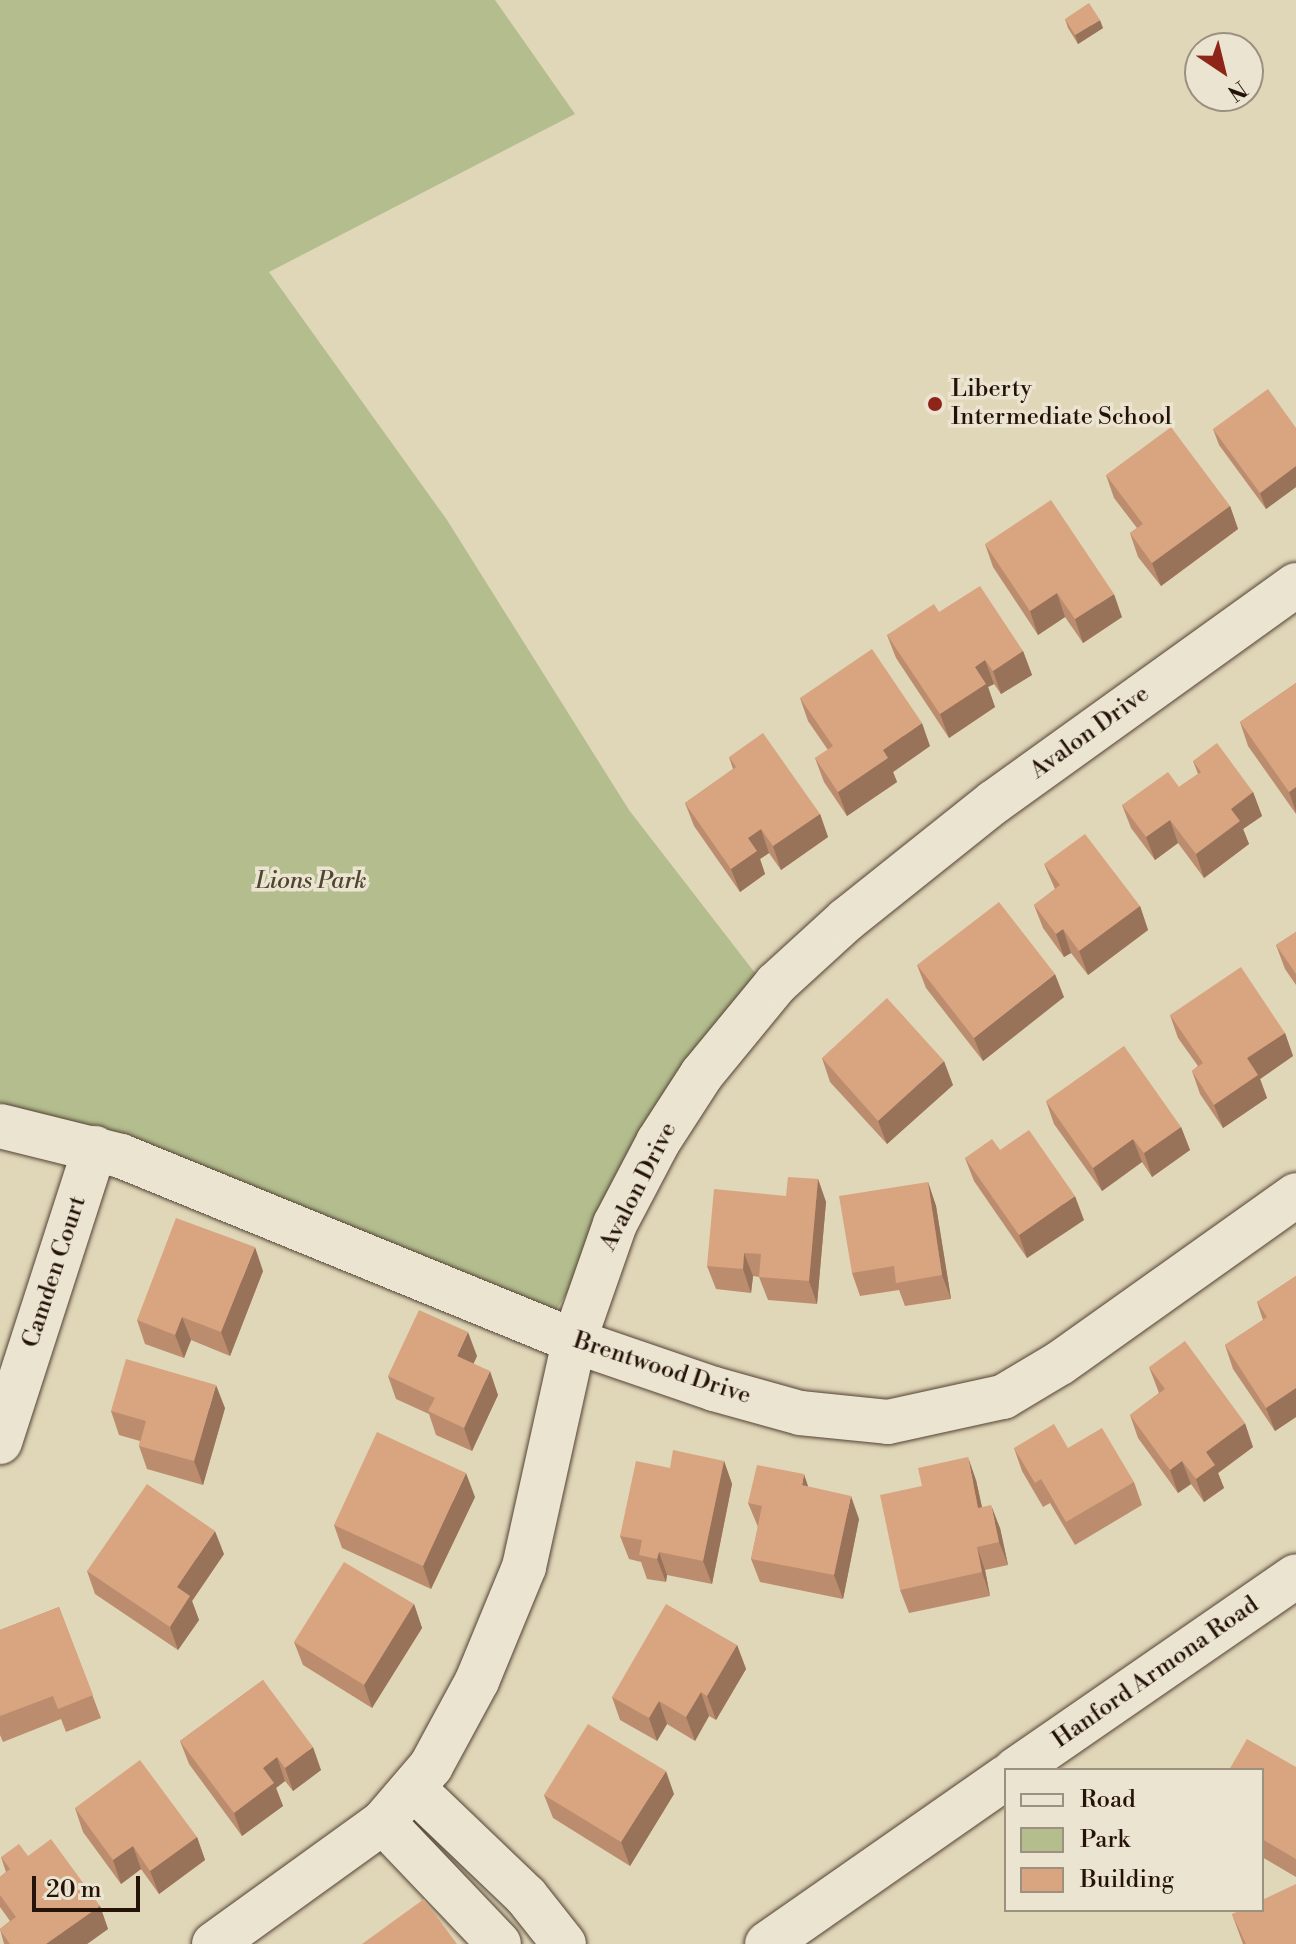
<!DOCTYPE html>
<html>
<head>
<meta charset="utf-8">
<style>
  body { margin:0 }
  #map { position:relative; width:1296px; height:1944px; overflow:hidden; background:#e0d6b8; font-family:"Libre Bodoni",serif }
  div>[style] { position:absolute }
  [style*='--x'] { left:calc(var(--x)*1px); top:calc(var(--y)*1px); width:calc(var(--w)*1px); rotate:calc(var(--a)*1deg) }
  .green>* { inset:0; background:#b3bd8e }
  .roads { filter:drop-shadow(0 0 2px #544334) drop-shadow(0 0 2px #544334) }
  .street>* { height:44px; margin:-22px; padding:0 22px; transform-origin:22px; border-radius:22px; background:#ebe4d1 }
  .secondary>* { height:44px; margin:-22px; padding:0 22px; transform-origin:22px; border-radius:22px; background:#ebe4d1 }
  .wall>* { inset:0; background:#bb8d6e }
  .shaded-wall>* { inset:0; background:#98735a }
  .building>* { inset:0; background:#d9a480 }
  .dots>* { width:22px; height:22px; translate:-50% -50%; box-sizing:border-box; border:4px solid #ebe4d1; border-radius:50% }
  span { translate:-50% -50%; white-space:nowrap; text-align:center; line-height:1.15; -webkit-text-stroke:7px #ebe4d1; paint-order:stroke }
  .poi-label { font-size:24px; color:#251208 }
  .left { translate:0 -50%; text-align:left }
  .street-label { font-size:24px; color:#251208 }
  .park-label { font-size:24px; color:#504530; font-style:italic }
  .legend { position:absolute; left:1004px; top:1768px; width:260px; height:144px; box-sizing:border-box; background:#ebe4d1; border:2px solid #9c9081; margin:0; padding:10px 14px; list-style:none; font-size:24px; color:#251208 }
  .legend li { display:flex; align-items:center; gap:16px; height:40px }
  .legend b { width:40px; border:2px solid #9c9081 }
  .north { position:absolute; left:1184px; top:32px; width:80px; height:80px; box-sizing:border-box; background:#ebe4d1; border:2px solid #9c9081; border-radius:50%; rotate:145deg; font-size:22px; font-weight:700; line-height:32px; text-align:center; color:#251208 }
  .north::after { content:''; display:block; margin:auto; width:28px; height:36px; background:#8f2418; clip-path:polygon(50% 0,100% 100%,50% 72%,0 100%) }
  .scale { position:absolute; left:32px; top:1876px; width:108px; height:36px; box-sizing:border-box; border:4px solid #251208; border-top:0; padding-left:10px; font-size:24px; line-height:28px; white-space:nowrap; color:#251208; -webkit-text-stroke:6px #ebe4d1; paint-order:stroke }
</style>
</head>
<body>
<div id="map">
  <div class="green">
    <div style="clip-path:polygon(0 0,495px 0,575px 114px,269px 272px,447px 520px,629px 810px,762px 982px,556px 1310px,425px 1256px,61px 1121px,0 1116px)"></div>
  </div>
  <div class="roads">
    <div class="street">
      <div style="--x:0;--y:1126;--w:125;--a:13.9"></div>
      <div style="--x:121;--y:1156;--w:489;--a:22.2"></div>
      <div style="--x:574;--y:1341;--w:148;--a:18.9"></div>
      <div style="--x:714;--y:1389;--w:89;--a:15.6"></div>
      <div style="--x:800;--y:1413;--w:88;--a:5.8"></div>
      <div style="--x:888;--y:1422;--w:118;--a:-12.3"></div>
      <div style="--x:1003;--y:1397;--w:66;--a:-30.8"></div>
      <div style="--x:1060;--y:1363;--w:290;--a:-35.4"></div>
      <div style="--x:0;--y:1442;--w:309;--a:-72.1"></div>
      <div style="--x:414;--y:1789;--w:155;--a:43.7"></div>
      <div style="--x:526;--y:1896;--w:61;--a:51.6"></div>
      <div style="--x:383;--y:1822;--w:168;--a:46.4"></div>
      <div style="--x:214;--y:1944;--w:208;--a:-35.8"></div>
      <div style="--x:383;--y:1822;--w:74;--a:-49.4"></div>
      <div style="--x:431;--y:1766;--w:97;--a:-61.6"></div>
      <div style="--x:477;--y:1681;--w:123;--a:-67.6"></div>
      <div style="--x:524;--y:1567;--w:231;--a:-77.5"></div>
      <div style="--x:574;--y:1341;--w:124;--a:-70.7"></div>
      <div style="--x:615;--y:1224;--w:93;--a:-62.3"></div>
      <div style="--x:658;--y:1142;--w:81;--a:-57.1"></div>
      <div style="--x:702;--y:1074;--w:117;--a:-50.6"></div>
      <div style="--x:776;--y:984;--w:95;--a:-42.4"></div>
      <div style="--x:846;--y:920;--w:189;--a:-38.6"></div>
      <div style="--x:994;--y:802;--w:372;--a:-35.7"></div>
    </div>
    <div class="secondary">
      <div style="--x:1015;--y:1770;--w:341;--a:-34.6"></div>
      <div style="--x:767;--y:1944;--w:292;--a:-34.9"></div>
    </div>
  </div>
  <div class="wall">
    <div style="clip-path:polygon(1065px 19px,1103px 28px,1078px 44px,1068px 28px)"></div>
    <div style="clip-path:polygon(1296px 428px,1296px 487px,1266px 509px,1219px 445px,1213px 429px)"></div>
    <div style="clip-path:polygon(1106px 475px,1230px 506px,1238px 529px,1161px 586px,1138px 557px,1130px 533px,1137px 528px,1114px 498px)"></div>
    <div style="clip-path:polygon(985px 544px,1122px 617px,1083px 643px,1065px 617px,1038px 635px,993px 567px)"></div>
    <div style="clip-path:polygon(939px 612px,1023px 651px,1032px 675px,1001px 694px,994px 684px,988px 687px,995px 707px,949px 738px,896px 658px,887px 635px)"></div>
    <div style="clip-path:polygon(1296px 683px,1296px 814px,1248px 746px,1240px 722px)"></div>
    <div style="clip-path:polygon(800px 698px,930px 746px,893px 772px,897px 782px,847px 816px,824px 782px,815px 758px,828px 750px,808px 721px)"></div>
    <div style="clip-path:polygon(729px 757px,820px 814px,828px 837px,781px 870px,769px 853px,760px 859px,765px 874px,740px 892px,694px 826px,685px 803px,733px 769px)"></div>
    <div style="clip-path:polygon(1193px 761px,1253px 792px,1262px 816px,1243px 829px,1249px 844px,1204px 878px,1178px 843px,1155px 860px,1131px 828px,1122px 805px,1179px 787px,1198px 774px)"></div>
    <div style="clip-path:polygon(1044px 864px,1140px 906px,1148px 930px,1088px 975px,1071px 953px,1064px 957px,1043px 928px,1034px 905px,1055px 889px)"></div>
    <div style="clip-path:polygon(1296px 932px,1296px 985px,1285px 969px,1276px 945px)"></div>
    <div style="clip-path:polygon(917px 965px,1064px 997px,983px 1061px,926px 988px)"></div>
    <div style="clip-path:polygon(1170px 1015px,1285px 1033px,1293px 1056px,1260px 1079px,1267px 1098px,1223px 1128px,1200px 1094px,1192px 1071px,1198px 1066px,1178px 1038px)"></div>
    <div style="clip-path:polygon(822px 1058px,953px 1085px,887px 1144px,830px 1082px)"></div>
    <div style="clip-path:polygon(1046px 1101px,1181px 1127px,1190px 1150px,1152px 1177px,1142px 1162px,1102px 1191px,1054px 1124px)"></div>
    <div style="clip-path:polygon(1000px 1150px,1084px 1220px,1027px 1258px,974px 1181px,965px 1158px)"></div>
    <div style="clip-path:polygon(818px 1179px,826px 1202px,817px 1304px,768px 1300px,759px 1277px,753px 1276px,751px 1293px,716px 1289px,707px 1266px,786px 1196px)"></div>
    <div style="clip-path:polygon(928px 1182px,936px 1206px,951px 1299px,905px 1306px,899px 1290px,860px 1296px,852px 1273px)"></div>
    <div style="clip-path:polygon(263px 1271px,230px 1356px,191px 1340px,184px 1358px,145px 1344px,137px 1320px)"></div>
    <div style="clip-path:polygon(1296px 1276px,1296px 1417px,1275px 1431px,1233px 1369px,1225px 1345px,1263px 1320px,1257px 1302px)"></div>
    <div style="clip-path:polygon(477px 1356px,473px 1364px,498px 1395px,472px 1451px,436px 1435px,429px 1414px,396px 1399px,388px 1376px)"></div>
    <div style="clip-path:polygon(1149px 1367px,1253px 1447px,1218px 1473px,1224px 1488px,1204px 1502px,1191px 1484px,1178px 1493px,1138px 1438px,1130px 1415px,1159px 1393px)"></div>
    <div style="clip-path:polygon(225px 1408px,203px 1485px,147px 1469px,139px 1446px,140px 1441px,119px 1435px,111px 1411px)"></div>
    <div style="clip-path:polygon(1014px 1448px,1068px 1448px,1134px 1482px,1142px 1505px,1075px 1545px,1050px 1503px,1043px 1507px,1022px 1471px)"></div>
    <div style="clip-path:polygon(724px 1461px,732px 1484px,712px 1584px,667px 1575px,666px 1582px,647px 1579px,641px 1562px,629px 1559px,620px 1536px,670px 1468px)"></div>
    <div style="clip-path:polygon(976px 1480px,982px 1507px,1000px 1528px,1008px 1565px,985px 1570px,990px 1596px,909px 1613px,900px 1590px)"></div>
    <div style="clip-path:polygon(808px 1487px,859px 1519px,843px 1599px,760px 1582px,751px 1559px,758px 1527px,748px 1503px)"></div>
    <div style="clip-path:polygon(475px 1497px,431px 1589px,342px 1548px,334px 1525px)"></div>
    <div style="clip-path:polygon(224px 1554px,192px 1601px,199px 1620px,178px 1650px,95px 1594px,87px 1571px)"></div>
    <div style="clip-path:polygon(414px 1604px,422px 1628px,372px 1708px,303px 1665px,294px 1642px)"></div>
    <div style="clip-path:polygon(59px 1607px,101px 1718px,66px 1732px,61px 1719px,3px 1742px,0 1735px,0 1630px)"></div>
    <div style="clip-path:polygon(737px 1645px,746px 1669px,716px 1720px,709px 1716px,695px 1741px,667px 1724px,657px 1741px,620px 1720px,612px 1697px)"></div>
    <div style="clip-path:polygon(263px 1680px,321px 1770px,293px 1791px,285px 1781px,276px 1788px,283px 1806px,242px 1836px,189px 1764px,180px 1741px)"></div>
    <div style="clip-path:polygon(1296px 1767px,1296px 1877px,1262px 1857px,1262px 1770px)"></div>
    <div style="clip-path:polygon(674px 1794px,630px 1866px,553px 1818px,544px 1795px)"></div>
    <div style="clip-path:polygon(75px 1808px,197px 1837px,205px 1860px,159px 1894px,141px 1869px,121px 1884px,83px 1832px)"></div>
    <div style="clip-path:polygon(28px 1856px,100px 1906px,108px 1929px,87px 1944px,4px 1944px,0 1929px,10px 1921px,0 1907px,0 1877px,6px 1872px,1px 1857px)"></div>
    <div style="clip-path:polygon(1232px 1914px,1296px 1944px,1243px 1944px)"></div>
  </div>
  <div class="shaded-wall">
    <div style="clip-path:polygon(1100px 20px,1103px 28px,1078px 44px,1075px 35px)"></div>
    <div style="clip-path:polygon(1296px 466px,1296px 487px,1266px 509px,1260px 493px)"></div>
    <div style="clip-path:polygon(1230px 506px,1238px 529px,1161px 586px,1152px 563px)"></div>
    <div style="clip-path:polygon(1057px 593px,1065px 617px,1038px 635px,1030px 611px)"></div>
    <div style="clip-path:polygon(1114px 594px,1122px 617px,1083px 643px,1075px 619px)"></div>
    <div style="clip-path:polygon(1023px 651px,1032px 675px,1001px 694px,993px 671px)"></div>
    <div style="clip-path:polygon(985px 660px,994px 684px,988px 687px,995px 707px,949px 738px,940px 714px,975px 667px)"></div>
    <div style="clip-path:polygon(922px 723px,930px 746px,893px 772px,897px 782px,847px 816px,838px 792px,883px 750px)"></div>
    <div style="clip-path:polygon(1296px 787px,1296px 812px,1289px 792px)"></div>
    <div style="clip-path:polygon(1253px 792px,1262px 816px,1243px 829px,1249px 844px,1204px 878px,1196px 854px,1231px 809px)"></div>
    <div style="clip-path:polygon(820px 814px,828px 837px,781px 870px,773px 846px)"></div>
    <div style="clip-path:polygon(1170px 820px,1178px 843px,1155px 860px,1146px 837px)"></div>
    <div style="clip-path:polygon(761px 829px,769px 853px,760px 859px,765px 874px,740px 892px,731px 869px,748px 838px)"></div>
    <div style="clip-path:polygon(1140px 906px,1148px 930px,1088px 975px,1079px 951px)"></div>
    <div style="clip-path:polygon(1063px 929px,1071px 953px,1064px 957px,1056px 934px)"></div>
    <div style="clip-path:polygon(1055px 974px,1064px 997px,983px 1061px,974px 1038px)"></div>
    <div style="clip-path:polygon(1285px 1033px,1293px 1056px,1260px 1079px,1267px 1098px,1223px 1128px,1214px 1105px,1247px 1058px)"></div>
    <div style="clip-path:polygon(944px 1061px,953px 1085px,887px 1144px,878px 1121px)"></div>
    <div style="clip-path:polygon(1181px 1127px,1190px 1150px,1152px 1177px,1144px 1153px)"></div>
    <div style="clip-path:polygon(1133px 1139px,1142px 1162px,1102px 1191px,1093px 1168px)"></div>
    <div style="clip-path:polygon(818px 1179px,826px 1202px,817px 1304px,809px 1281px)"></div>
    <div style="clip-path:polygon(928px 1182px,936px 1206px,951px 1299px,942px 1275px)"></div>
    <div style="clip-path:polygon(1075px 1196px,1084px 1220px,1027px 1258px,1019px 1235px)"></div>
    <div style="clip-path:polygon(255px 1247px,263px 1271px,230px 1356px,221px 1332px)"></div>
    <div style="clip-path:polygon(744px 1253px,753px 1276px,751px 1293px,743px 1269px)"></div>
    <div style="clip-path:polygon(182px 1317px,191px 1340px,184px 1358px,175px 1335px)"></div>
    <div style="clip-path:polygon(468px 1332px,477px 1356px,466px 1380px,457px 1356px)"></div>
    <div style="clip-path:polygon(490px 1371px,498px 1395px,472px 1451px,464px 1428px)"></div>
    <div style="clip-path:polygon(216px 1385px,225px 1408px,203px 1485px,194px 1461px)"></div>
    <div style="clip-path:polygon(1296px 1388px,1296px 1417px,1275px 1431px,1266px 1408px)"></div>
    <div style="clip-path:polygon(1245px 1423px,1253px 1447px,1218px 1473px,1224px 1488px,1204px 1502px,1196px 1479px,1206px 1452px)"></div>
    <div style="clip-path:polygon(968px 1457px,976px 1480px,987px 1531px,978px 1508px)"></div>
    <div style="clip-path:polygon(724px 1461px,732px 1484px,712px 1584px,703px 1561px)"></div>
    <div style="clip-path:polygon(1182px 1461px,1191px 1484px,1178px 1493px,1170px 1470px)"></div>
    <div style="clip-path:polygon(466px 1473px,475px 1497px,431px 1589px,423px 1566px)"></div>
    <div style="clip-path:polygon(804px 1474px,812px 1498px,802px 1485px)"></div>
    <div style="clip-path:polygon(851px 1496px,859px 1519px,843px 1599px,834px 1575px)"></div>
    <div style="clip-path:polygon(991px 1505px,1000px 1528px,1008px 1565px,999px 1542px)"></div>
    <div style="clip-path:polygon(215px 1531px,224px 1554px,192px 1601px,199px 1620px,178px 1650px,170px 1627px,177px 1587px)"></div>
    <div style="clip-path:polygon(977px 1547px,985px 1570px,990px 1596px,982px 1572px)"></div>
    <div style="clip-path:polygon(659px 1552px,667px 1575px,666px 1582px,657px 1559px)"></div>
    <div style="clip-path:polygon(414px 1604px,422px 1628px,372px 1708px,364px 1685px)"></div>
    <div style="clip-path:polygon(737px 1645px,746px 1669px,716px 1720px,707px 1696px)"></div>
    <div style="clip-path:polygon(701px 1692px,709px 1716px,695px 1741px,686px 1717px)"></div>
    <div style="clip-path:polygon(659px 1701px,667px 1724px,657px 1741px,649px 1718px)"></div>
    <div style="clip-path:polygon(313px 1747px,321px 1770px,293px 1791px,285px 1768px)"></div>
    <div style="clip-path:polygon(277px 1757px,285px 1781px,276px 1788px,283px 1806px,242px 1836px,234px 1813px,263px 1768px)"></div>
    <div style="clip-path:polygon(666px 1771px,674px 1794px,630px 1866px,621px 1842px)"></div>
    <div style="clip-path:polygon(197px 1837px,205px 1860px,159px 1894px,150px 1871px)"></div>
    <div style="clip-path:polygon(133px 1846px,141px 1869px,121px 1884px,113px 1860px)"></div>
    <div style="clip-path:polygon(100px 1906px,108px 1929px,87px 1944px,46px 1944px)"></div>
  </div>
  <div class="building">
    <div style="clip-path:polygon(1089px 3px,1100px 20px,1075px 35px,1065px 19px)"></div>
    <div style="clip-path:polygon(1268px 389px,1296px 428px,1296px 466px,1260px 493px,1213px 429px)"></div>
    <div style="clip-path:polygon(1171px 427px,1230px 506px,1152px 563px,1130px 533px,1143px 524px,1106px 475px)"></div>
    <div style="clip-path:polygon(1051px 500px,1114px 594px,1075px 619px,1057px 593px,1030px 611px,985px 544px)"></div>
    <div style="clip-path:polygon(980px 586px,1023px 651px,993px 671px,985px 660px,975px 667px,986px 684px,940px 714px,887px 635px,934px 604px,939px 612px)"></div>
    <div style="clip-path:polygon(872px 649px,922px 723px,883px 750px,888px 758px,838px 792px,815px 758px,833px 746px,800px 698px)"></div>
    <div style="clip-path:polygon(1296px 683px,1296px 787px,1289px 792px,1240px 722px)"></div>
    <div style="clip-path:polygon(763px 733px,820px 814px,773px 846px,761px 829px,748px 838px,757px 851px,731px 869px,685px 803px,736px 767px,729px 757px)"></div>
    <div style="clip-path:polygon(1217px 743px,1253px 792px,1231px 809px,1240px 821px,1196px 854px,1170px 820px,1146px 837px,1122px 805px,1168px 772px,1179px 787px,1201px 772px,1193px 761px)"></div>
    <div style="clip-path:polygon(1085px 834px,1140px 906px,1079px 951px,1063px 929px,1056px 934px,1034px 905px,1060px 885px,1044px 864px)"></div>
    <div style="clip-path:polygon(999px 902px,1055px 974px,974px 1038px,917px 965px)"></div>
    <div style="clip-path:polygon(1296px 932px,1296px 974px,1276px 945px)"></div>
    <div style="clip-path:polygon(1241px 967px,1285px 1033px,1247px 1058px,1258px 1075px,1214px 1105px,1192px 1071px,1203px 1063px,1170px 1015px)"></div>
    <div style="clip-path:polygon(887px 998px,944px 1061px,878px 1121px,822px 1058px)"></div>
    <div style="clip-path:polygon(1124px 1046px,1181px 1127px,1144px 1153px,1133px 1139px,1093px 1168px,1046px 1101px)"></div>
    <div style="clip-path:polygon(1029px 1130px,1075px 1196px,1019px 1235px,965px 1158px,992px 1139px,1000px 1150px)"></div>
    <div style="clip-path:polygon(788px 1177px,818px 1179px,809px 1281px,759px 1277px,761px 1254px,744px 1253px,743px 1269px,707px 1266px,714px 1189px,786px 1196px)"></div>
    <div style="clip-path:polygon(928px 1182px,942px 1275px,896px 1283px,894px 1266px,852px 1273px,839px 1196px)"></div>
    <div style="clip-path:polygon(176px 1218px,255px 1247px,221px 1332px,182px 1317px,175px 1335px,137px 1320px)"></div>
    <div style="clip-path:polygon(1296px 1276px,1296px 1388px,1266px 1408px,1225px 1345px,1267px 1317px,1257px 1302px)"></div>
    <div style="clip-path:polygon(419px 1310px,468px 1332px,457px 1356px,490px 1371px,464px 1428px,428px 1411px,435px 1398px,388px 1376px)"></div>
    <div style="clip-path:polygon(1185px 1341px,1245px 1423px,1206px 1452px,1215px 1465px,1196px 1479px,1182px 1461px,1170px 1470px,1130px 1415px,1165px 1389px,1149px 1367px)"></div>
    <div style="clip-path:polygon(126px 1359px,216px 1385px,194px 1461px,139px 1446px,146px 1421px,111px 1411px)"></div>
    <div style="clip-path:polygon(1054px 1424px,1068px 1448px,1102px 1428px,1134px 1482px,1066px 1522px,1041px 1479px,1035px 1483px,1014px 1448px)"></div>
    <div style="clip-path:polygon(377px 1432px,466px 1473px,423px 1566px,334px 1525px)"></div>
    <div style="clip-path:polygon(673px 1450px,724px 1461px,703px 1561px,659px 1552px,657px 1559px,639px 1555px,642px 1540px,620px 1536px,636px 1461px,670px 1468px)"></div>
    <div style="clip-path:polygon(968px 1457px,978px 1508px,991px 1505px,999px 1542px,977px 1547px,982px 1572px,900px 1590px,880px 1495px,922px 1486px,918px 1468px)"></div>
    <div style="clip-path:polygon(757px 1465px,804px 1474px,802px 1485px,851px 1496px,834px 1575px,751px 1559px,762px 1506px,748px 1503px)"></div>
    <div style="clip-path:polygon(147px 1484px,215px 1531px,177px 1587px,190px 1596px,170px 1627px,87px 1571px)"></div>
    <div style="clip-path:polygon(344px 1562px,414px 1604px,364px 1685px,294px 1642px)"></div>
    <div style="clip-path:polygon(666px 1604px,737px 1645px,707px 1696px,701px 1692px,686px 1717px,659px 1701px,649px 1718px,612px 1697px)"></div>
    <div style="clip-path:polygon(59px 1607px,93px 1695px,58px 1709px,53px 1696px,0 1716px,0 1630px)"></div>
    <div style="clip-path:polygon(263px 1680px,313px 1747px,285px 1768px,277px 1757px,263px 1768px,274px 1783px,234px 1813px,180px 1741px)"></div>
    <div style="clip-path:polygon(588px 1724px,666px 1771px,621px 1842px,544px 1795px)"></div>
    <div style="clip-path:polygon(1247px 1739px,1296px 1767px,1296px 1859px,1262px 1839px,1262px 1770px,1229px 1770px)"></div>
    <div style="clip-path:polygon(140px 1760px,197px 1837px,150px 1871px,133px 1846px,113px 1860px,75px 1808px)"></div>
    <div style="clip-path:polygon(51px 1839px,100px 1906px,46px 1944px,10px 1944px,0 1930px,0 1929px,16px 1917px,0 1895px,0 1877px,10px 1869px,1px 1857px,19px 1844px,28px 1856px)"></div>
    <div style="clip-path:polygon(1296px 1884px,1296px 1944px,1246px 1944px,1232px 1914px,1241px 1910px,1262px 1910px,1262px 1900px)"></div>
    <div style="clip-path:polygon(424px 1899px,457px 1944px,362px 1944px)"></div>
  </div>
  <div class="dots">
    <div style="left:935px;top:404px;background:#8f2418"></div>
  </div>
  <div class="poi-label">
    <span class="left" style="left:951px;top:404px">Liberty<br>Intermediate School</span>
  </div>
  <div class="street-label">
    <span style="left:1090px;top:733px;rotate:-36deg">Avalon Drive</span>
    <span style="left:639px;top:1187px;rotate:-63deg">Avalon Drive</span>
    <span style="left:55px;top:1272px;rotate:-72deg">Camden Court</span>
    <span style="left:662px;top:1369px;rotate:18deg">Brentwood Drive</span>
    <span style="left:1156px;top:1673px;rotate:-35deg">Hanford Armona Road</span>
  </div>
  <div class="park-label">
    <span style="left:311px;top:882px">Lions Park</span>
  </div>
  <ul class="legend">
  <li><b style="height:10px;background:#ebe4d1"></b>Road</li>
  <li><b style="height:22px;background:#b3bd8e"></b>Park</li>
  <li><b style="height:22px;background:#d9a480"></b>Building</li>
  </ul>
  <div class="north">N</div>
  <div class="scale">20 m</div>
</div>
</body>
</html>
